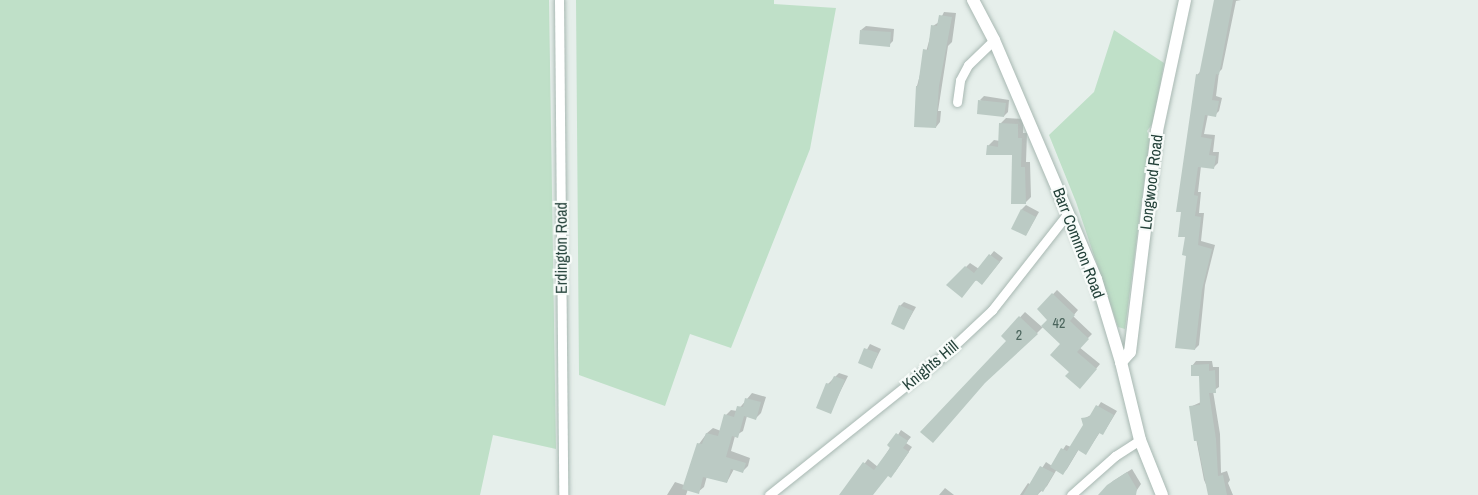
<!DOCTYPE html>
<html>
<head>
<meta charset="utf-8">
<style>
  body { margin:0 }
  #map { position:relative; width:1478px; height:495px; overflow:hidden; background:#e6efeb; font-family:"Archivo Narrow",sans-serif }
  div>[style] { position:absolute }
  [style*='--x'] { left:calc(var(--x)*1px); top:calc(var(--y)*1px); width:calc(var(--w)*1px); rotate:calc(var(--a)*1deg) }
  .green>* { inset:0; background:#bfe0c8 }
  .shadow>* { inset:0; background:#0003 }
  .building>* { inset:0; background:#bbcac4 }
  .roads { filter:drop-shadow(0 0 2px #a8b8b2) drop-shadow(0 0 2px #a8b8b2) }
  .street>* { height:9px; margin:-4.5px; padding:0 4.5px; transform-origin:4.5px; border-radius:4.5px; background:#fff }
  .secondary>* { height:12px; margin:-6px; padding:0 6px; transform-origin:6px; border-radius:6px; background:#fff }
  span { translate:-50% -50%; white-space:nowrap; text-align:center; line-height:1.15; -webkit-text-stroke:4.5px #f7fbf9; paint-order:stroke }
  .number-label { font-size:14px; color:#4a645c }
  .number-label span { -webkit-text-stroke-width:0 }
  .street-label { font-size:16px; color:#24423a }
</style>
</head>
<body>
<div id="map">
  <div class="green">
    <div style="clip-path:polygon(0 0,549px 0,556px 449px,493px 435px,480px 495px,0 495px)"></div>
    <div style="clip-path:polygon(576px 0,774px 0,774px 4px,836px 8px,810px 149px,731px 348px,690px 334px,665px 406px,579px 375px)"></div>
    <div style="clip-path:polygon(1114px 30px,1164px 63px,1153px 123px,1147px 131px,1150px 137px,1125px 329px,1118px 327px,1076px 202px,1049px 135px,1094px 92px)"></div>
  </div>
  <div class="shadow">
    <div style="clip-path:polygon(1215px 0,1241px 0,1236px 1px,1222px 69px,1219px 72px,1216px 96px,1222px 98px,1219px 111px,1215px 115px,1208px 114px,1204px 134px,1215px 135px,1213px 152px,1219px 152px,1218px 163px,1214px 167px,1201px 166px,1198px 192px,1201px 192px,1199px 213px,1204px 213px,1201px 241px,1215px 245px,1205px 285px,1199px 345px,1195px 349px,1188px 254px,1197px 75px,1201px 71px)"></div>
    <div style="clip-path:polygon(944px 12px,956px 13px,952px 42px,948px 46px,938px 111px,941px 111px,940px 122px,936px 127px,917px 86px,933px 26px,939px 22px)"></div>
    <div style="clip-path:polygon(866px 26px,894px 29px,893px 41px,889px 45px,861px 30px)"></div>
    <div style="clip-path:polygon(984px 96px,1009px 100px,1008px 112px,1004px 116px,980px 100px)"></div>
    <div style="clip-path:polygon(1006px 118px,1023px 119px,1023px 133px,1027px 133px,1026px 162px,1030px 162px,1031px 197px,1025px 203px,1014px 154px,988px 146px,994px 140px,1000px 141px,1000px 124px)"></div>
    <div style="clip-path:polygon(1026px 205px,1039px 212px,1026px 235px,1022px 209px)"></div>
    <div style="clip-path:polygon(994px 251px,1003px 258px,986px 279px,948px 285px,970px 263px,979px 269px)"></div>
    <div style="clip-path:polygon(1057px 290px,1078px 310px,1073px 316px,1092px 334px,1079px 347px,1100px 364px,1084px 383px,1071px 372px,1062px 344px,1044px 326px,1037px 333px,1008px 341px,1003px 336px,1025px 312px,1042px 327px,1049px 320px,1039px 309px)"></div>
    <div style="clip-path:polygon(904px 302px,916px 307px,904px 328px,900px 306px)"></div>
    <div style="clip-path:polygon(870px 344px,881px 349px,872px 367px,860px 362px)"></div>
    <div style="clip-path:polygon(1196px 361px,1212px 361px,1213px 367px,1219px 367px,1219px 387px,1213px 391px,1220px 434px,1221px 473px,1227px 471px,1230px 480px,1228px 483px,1233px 495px,1211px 495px,1204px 480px,1190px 407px,1201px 402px,1201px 374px,1192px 366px)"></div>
    <div style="clip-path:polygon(839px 373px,848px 376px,830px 412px,828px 384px)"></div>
    <div style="clip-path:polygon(752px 393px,766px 397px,761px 413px,756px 418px,747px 416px,743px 431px,735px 436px,731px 451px,750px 458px,748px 466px,743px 471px,734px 469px,727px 482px,707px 476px,704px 487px,698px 492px,688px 489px,686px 495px,667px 495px,675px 482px,684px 485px,699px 444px,707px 433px,713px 428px,721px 431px,726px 415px,731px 410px,737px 411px)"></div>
    <div style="clip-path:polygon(1101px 402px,1117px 411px,1106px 429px,1102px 433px,1100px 432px,1089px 449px,1079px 449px,1067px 469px,1063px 473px,1057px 469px,1047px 486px,1037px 495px,1020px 495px,1028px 483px,1031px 485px,1046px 462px,1052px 466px,1066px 445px,1071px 447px,1084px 425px,1083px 419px,1093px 414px)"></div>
    <div style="clip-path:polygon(901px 430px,911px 437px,906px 443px,912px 447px,895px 472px,888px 474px,872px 495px,841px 495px,868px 459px,878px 467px)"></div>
    <div style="clip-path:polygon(1132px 469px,1141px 484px,1135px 493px,1099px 495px,1113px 481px)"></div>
    <div style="clip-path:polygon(945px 488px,954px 495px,939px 495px)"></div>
  </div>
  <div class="building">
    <div style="clip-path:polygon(1214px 0,1233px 0,1219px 75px,1216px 74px,1212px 100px,1219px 101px,1216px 117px,1205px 115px,1201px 137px,1212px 139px,1209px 155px,1216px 156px,1214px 169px,1198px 167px,1194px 195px,1198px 196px,1195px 216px,1201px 217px,1198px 245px,1212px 249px,1202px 290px,1195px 350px,1175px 348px,1186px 256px,1182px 255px,1185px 237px,1178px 237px,1181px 212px,1176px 212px,1196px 74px,1199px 75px)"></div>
    <div style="clip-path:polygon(939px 15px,952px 17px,939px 86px,936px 128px,914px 127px,916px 86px,918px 86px,923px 49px,928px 50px,931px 25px,937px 26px)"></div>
    <div style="clip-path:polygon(860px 30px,891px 32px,890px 47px,859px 44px)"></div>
    <div style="clip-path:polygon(978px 100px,1006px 103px,1004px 117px,977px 114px)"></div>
    <div style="clip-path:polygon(999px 123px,1018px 124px,1018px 138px,1022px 138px,1021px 167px,1025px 167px,1026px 204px,1011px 204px,1012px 155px,986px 155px,987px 145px,998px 147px)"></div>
    <div style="clip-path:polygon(1021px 209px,1036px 217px,1026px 236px,1011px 229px)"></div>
    <div style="clip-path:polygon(989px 254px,1000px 262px,982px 285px,976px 280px,962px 298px,946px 285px,965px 266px,974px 273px)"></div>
    <div style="clip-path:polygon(1052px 293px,1075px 315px,1070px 321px,1089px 339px,1077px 352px,1097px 369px,1080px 389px,1065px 376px,1069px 372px,1050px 355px,1060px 344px,1041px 326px,1047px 320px,1037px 309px)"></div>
    <div style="clip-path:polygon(899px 305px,913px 311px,904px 330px,891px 324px)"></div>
    <div style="clip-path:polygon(1019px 316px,1038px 334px,985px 383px,933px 443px,920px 432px,1006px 341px,1001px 336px)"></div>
    <div style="clip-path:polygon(864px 348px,878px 353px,872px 369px,858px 363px)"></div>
    <div style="clip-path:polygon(1209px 364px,1209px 371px,1215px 370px,1216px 393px,1209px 393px,1216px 439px,1218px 476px,1223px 475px,1227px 495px,1208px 495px,1197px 441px,1194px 441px,1189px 406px,1200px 405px,1199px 376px,1191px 376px,1191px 365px)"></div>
    <div style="clip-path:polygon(834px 376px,845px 380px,831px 414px,816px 408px,826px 383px,830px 384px)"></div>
    <div style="clip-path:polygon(745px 398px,761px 402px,756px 420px,744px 416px,738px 438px,732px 436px,726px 457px,746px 463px,743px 473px,731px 469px,727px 483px,703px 477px,699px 494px,682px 489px,697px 443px,702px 444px,706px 433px,718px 436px,724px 414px,734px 417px,737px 406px,743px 407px)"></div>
    <div style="clip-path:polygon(1096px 405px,1114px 415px,1103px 435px,1099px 433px,1086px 455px,1078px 450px,1063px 475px,1050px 467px,1061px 448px,1067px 451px,1083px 425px,1081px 418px,1089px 417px)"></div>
    <div style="clip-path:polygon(896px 433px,908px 441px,903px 448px,909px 452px,891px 478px,888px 476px,873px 495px,839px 495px,863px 462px,874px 470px,890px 448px,887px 445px)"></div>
    <div style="clip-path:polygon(1040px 466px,1054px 473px,1043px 492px,1040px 490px,1038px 495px,1023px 495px)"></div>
    <div style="clip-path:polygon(1127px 472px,1137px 489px,1136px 495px,1098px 495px,1107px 485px)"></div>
  </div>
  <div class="roads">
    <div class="street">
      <div style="--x:559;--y:0;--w:495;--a:89.5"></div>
      <div style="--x:957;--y:102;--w:22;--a:-82"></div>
      <div style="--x:960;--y:80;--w:17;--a:-62"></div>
      <div style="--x:968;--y:65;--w:36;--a:-44"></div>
      <div style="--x:769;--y:495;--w:221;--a:-38.6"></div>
      <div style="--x:942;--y:357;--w:69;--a:-43.2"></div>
      <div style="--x:992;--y:310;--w:123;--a:-51.9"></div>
      <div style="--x:1071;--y:495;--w:59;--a:-41.6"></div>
      <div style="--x:1115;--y:456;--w:30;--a:-33"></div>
    </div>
    <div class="secondary">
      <div style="--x:973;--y:0;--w:45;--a:62.3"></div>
      <div style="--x:994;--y:40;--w:260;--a:66.9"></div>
      <div style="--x:1096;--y:279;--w:87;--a:73.2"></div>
      <div style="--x:1121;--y:362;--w:80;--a:76.3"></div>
      <div style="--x:1140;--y:440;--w:59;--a:68.2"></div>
      <div style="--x:1121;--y:362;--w:13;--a:-48"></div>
      <div style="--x:1130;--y:352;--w:223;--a:-83"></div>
      <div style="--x:1157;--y:131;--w:134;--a:-77.9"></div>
    </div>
  </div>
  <div class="number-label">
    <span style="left:1059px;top:323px">42</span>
    <span style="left:1019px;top:335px">2</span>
  </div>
  <div class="street-label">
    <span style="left:1151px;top:182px;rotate:-83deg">Longwood Road</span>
    <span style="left:1079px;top:243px;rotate:69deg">Barr Common Road</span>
    <span style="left:561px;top:248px;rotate:-90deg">Erdington Road</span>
    <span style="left:930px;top:365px;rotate:-40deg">Knights Hill</span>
  </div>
</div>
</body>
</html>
